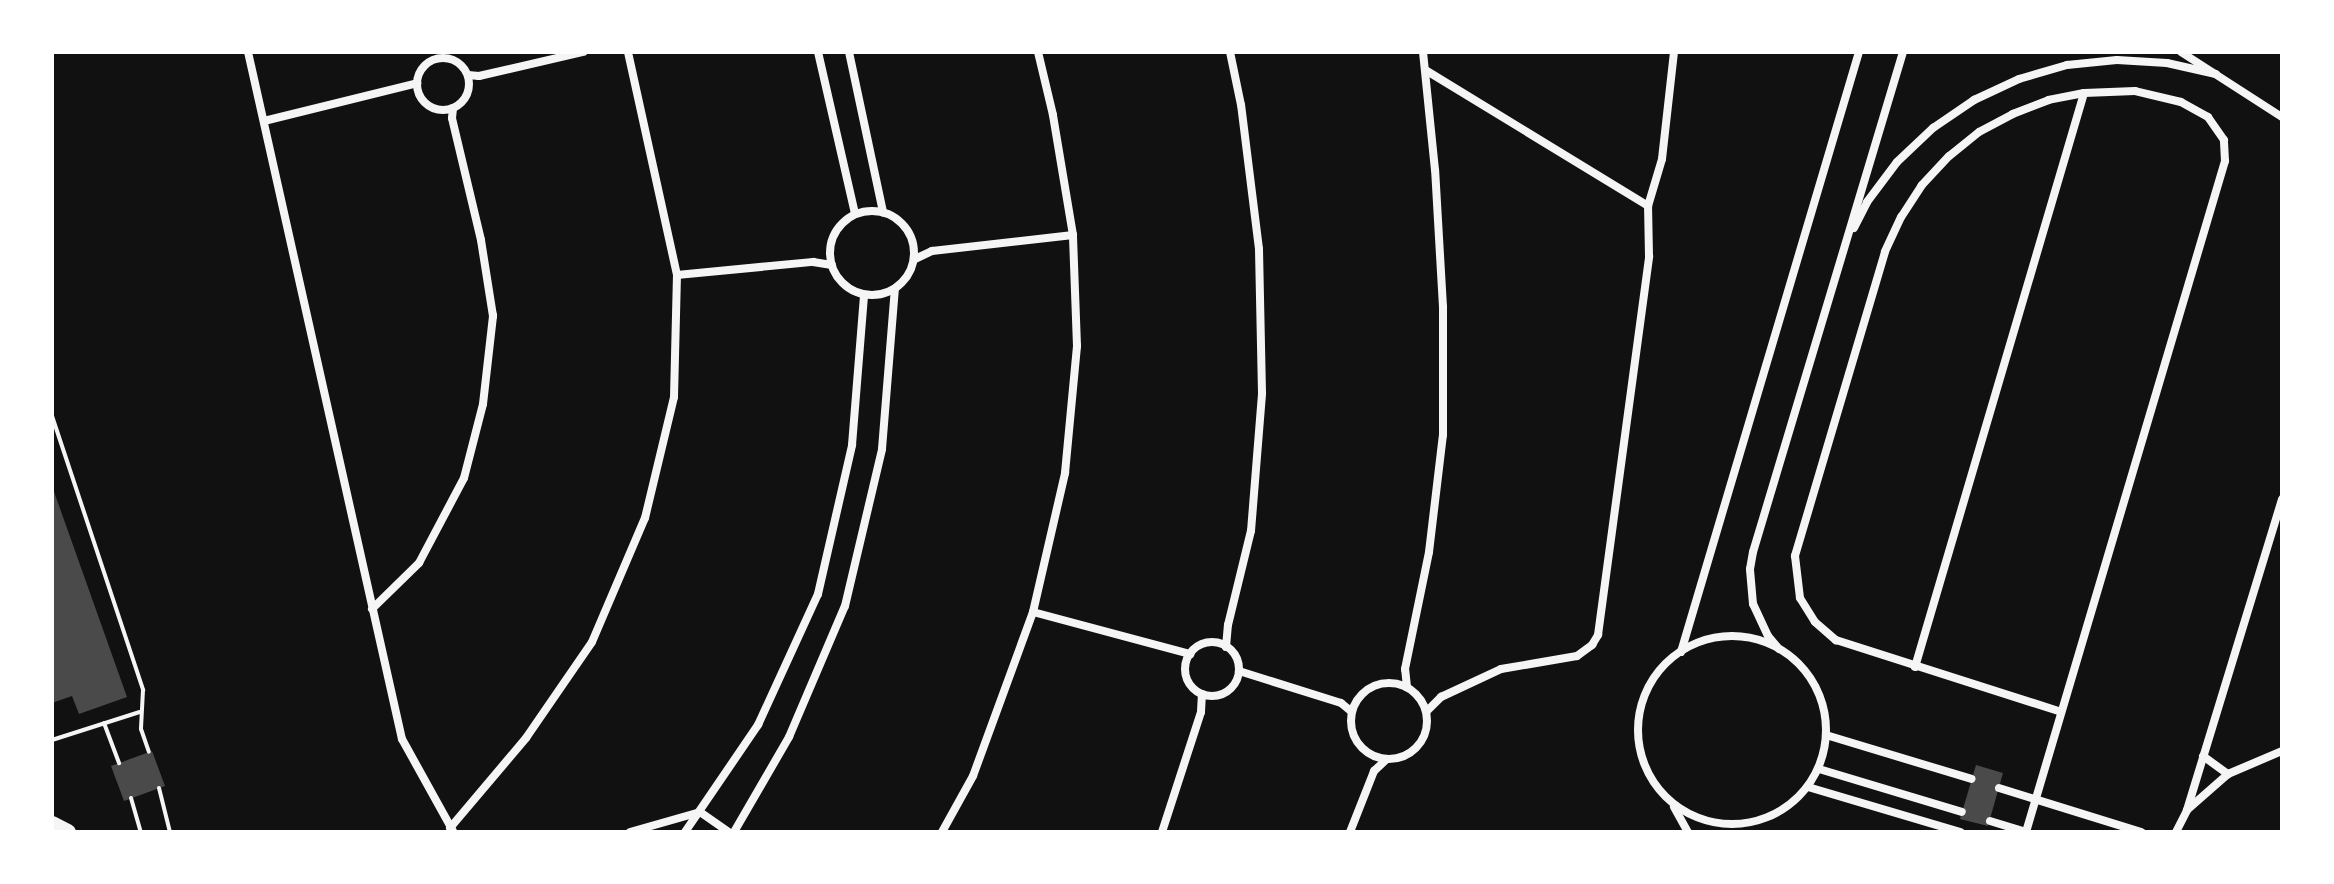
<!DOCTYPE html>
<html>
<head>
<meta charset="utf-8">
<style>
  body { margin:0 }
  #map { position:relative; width:2334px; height:884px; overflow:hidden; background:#111; font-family:"Noto Serif",serif }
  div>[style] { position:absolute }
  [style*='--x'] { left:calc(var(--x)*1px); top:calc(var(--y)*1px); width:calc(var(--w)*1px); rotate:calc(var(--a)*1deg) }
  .building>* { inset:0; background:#4a4a4a }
  .service>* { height:4px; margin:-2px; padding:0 2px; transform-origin:2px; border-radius:2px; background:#f5f5f5 }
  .minor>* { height:8px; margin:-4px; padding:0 4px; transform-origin:4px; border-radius:4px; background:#f5f5f5 }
  .minor>.ring { margin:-4px; padding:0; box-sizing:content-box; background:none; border:8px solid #f5f5f5; border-radius:50% }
  .motorway>* { height:16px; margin:-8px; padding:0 8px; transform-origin:8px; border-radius:8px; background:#f5f5f5 }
  span { translate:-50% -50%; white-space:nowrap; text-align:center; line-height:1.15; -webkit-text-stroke:8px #fff; paint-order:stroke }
  .frame { position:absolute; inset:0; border:54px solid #fff; pointer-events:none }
</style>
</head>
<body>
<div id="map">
  <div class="building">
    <div style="clip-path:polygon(52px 486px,127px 697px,79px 714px,72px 696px,52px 703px)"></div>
    <div style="clip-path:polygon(152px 751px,165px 786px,124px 801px,111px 766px)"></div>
    <div style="clip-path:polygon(1976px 765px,2003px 773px,1988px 826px,1960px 819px)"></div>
  </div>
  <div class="service">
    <div style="--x:52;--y:416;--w:289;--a:71.6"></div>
    <div style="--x:143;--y:690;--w:39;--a:93"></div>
    <div style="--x:141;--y:729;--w:24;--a:71"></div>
    <div style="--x:104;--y:723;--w:43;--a:69.4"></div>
    <div style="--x:52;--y:740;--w:92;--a:-17.7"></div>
    <div style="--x:159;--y:788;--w:45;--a:76"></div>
    <div style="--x:131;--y:798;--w:35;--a:74"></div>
  </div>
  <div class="minor">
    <div style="--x:248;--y:52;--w:704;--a:77.37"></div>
    <div style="--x:402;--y:739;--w:105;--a:61"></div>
    <div style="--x:818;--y:52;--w:166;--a:77.1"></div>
    <div style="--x:849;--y:52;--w:164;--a:78"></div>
    <div style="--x:2181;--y:52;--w:120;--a:32.8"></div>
    <div class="ring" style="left:417px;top:58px;width:44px;height:44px"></div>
    <div style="--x:1427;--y:71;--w:259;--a:31.4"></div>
    <div style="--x:468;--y:75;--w:11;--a:5"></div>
    <div style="--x:479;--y:76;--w:107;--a:-13"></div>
    <div style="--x:264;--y:121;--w:158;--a:-13.9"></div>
    <div class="ring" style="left:830px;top:211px;width:76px;height:76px"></div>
    <div style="--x:1854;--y:228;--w:29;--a:-63"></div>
    <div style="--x:1867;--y:202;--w:50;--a:-53.1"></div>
    <div style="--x:1897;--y:162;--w:50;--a:-43.4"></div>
    <div style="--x:1933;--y:128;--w:50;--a:-34.3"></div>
    <div style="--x:1974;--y:100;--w:50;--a:-25"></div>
    <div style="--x:2019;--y:79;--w:50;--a:-16.3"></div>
    <div style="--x:2067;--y:65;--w:50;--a:-5.7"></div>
    <div style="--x:2117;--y:60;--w:50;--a:3.4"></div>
    <div style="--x:2167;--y:63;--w:50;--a:12.7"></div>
    <div style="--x:915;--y:259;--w:19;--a:-25"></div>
    <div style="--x:932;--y:251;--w:142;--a:-6.5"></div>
    <div style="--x:677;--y:275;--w:137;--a:-5.5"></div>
    <div style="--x:813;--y:262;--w:19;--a:9"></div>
    <div style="--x:372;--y:609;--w:66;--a:-44.4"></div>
    <div style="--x:419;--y:563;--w:96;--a:-62.1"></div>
    <div style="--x:464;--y:478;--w:76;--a:-75.6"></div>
    <div style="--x:483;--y:404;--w:89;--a:-83.5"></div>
    <div style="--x:493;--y:316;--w:77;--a:-99"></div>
    <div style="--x:481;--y:240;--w:125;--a:-103.4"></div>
    <div style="--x:452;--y:118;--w:10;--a:-84"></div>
    <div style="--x:1033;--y:612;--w:163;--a:15"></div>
    <div class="ring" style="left:1638px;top:636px;width:180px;height:180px"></div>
    <div class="ring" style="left:1185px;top:642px;width:46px;height:46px"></div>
    <div style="--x:1226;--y:647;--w:22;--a:-85"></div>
    <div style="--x:1228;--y:625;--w:97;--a:-76.3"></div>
    <div style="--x:1251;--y:531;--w:138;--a:-85.4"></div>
    <div style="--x:1262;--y:393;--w:144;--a:-91.2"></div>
    <div style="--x:1259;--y:249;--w:145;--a:-97.1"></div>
    <div style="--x:1241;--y:105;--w:54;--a:-101.7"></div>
    <div style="--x:1779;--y:649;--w:17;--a:-130"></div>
    <div style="--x:1768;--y:636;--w:35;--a:-115"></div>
    <div style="--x:1753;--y:604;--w:35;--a:-95"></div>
    <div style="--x:1750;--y:569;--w:17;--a:-80"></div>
    <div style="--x:1753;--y:552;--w:522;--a:-73.3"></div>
    <div style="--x:1681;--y:652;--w:626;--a:-73.48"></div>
    <div style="--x:1915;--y:667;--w:598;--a:-73.59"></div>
    <div style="--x:1239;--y:671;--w:107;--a:17.4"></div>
    <div style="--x:1341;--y:703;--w:14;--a:39"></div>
    <div class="ring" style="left:1351px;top:683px;width:68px;height:68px"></div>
    <div style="--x:1407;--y:687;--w:18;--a:-96"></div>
    <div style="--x:1405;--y:669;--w:119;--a:-78.4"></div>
    <div style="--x:1429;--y:552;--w:118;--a:-83.2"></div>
    <div style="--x:1443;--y:435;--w:128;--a:-90"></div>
    <div style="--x:1443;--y:307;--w:137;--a:-93.3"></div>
    <div style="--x:1435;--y:170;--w:119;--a:-95.8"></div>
    <div style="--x:1427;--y:711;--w:20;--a:-45"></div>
    <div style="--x:1441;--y:697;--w:66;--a:-25"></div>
    <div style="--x:1501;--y:669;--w:77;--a:-9.7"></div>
    <div style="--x:1577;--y:656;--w:19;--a:-36"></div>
    <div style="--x:1592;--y:645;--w:12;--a:-59"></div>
    <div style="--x:1598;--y:635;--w:382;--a:-82.3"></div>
    <div style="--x:1649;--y:256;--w:50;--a:-91.1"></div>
    <div style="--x:1648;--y:206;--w:49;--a:-73.4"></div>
    <div style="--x:1662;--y:159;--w:108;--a:-83.6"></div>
    <div style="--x:1826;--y:735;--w:152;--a:16.8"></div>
    <div style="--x:2203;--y:756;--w:31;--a:36"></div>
    <div style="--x:1819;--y:769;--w:149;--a:16.7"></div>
    <div style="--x:1808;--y:787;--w:159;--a:16.5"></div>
    <div style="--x:1999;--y:788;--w:149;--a:17.2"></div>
    <div style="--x:1674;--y:807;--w:29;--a:61"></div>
    <div style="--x:2187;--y:810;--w:325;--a:-73"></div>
    <div style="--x:1990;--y:821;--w:38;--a:17"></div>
    <div style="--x:450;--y:828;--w:118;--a:-49.8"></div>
    <div style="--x:526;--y:738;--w:116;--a:-55.5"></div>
    <div style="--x:592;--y:642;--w:135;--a:-66.9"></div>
    <div style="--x:645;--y:518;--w:124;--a:-76.5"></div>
    <div style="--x:674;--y:397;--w:122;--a:-88.6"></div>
    <div style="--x:677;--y:275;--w:228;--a:-102.4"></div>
    <div style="--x:630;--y:832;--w:73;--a:-15.9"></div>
    <div style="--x:700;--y:812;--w:35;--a:35"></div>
    <div style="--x:685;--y:832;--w:130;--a:-55.7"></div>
    <div style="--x:758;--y:725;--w:144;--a:-65.4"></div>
    <div style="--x:818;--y:594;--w:153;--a:-77.1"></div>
    <div style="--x:852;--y:445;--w:150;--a:-85.4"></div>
    <div style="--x:734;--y:832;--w:110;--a:-59.9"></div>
    <div style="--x:789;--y:737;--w:142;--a:-66.9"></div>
    <div style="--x:845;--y:606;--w:161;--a:-76.7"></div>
    <div style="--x:882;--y:449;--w:161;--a:-85.4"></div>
    <div style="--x:942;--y:832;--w:64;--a:-61"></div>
    <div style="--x:973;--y:776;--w:175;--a:-69.9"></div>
    <div style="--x:1033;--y:612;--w:143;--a:-77"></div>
    <div style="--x:1065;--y:473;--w:128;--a:-84.6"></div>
    <div style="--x:1077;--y:346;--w:111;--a:-92.1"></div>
    <div style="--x:1073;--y:235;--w:122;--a:-99.5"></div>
    <div style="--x:1053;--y:115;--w:65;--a:-103.4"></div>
    <div style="--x:1162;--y:832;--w:126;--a:-72"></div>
    <div style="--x:1201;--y:712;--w:18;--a:-87"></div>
    <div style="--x:1350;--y:832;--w:66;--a:-68.5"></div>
    <div style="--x:1374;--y:771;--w:16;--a:-43"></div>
    <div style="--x:2026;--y:832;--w:700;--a:-73.48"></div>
    <div style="--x:2225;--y:161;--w:21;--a:-93"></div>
    <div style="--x:2224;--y:140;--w:28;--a:-125"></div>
    <div style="--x:2208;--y:117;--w:31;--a:-151"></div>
    <div style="--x:2181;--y:102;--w:47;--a:-166.6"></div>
    <div style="--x:2135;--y:91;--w:51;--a:177.8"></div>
    <div style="--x:2084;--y:93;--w:36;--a:169"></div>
    <div style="--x:2049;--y:100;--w:39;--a:159"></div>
    <div style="--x:2013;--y:114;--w:38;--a:152"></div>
    <div style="--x:1979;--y:132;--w:38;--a:141"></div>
    <div style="--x:1949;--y:156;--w:40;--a:133"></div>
    <div style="--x:1922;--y:185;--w:38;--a:123"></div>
    <div style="--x:1901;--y:217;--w:38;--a:115"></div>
    <div style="--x:1885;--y:252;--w:317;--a:106.5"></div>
    <div style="--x:1795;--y:556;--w:42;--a:83.2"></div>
    <div style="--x:1800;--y:598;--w:28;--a:58"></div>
    <div style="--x:1815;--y:622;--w:28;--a:41"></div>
    <div style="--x:1836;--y:640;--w:236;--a:17.7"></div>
    <div style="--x:2176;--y:832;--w:25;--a:-63"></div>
    <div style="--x:2187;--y:810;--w:55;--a:-41.3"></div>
    <div style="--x:2228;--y:774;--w:59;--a:-23.1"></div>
  </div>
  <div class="motorway">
    <div style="--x:52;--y:824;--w:18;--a:27"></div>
  </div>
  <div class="frame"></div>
</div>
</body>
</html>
